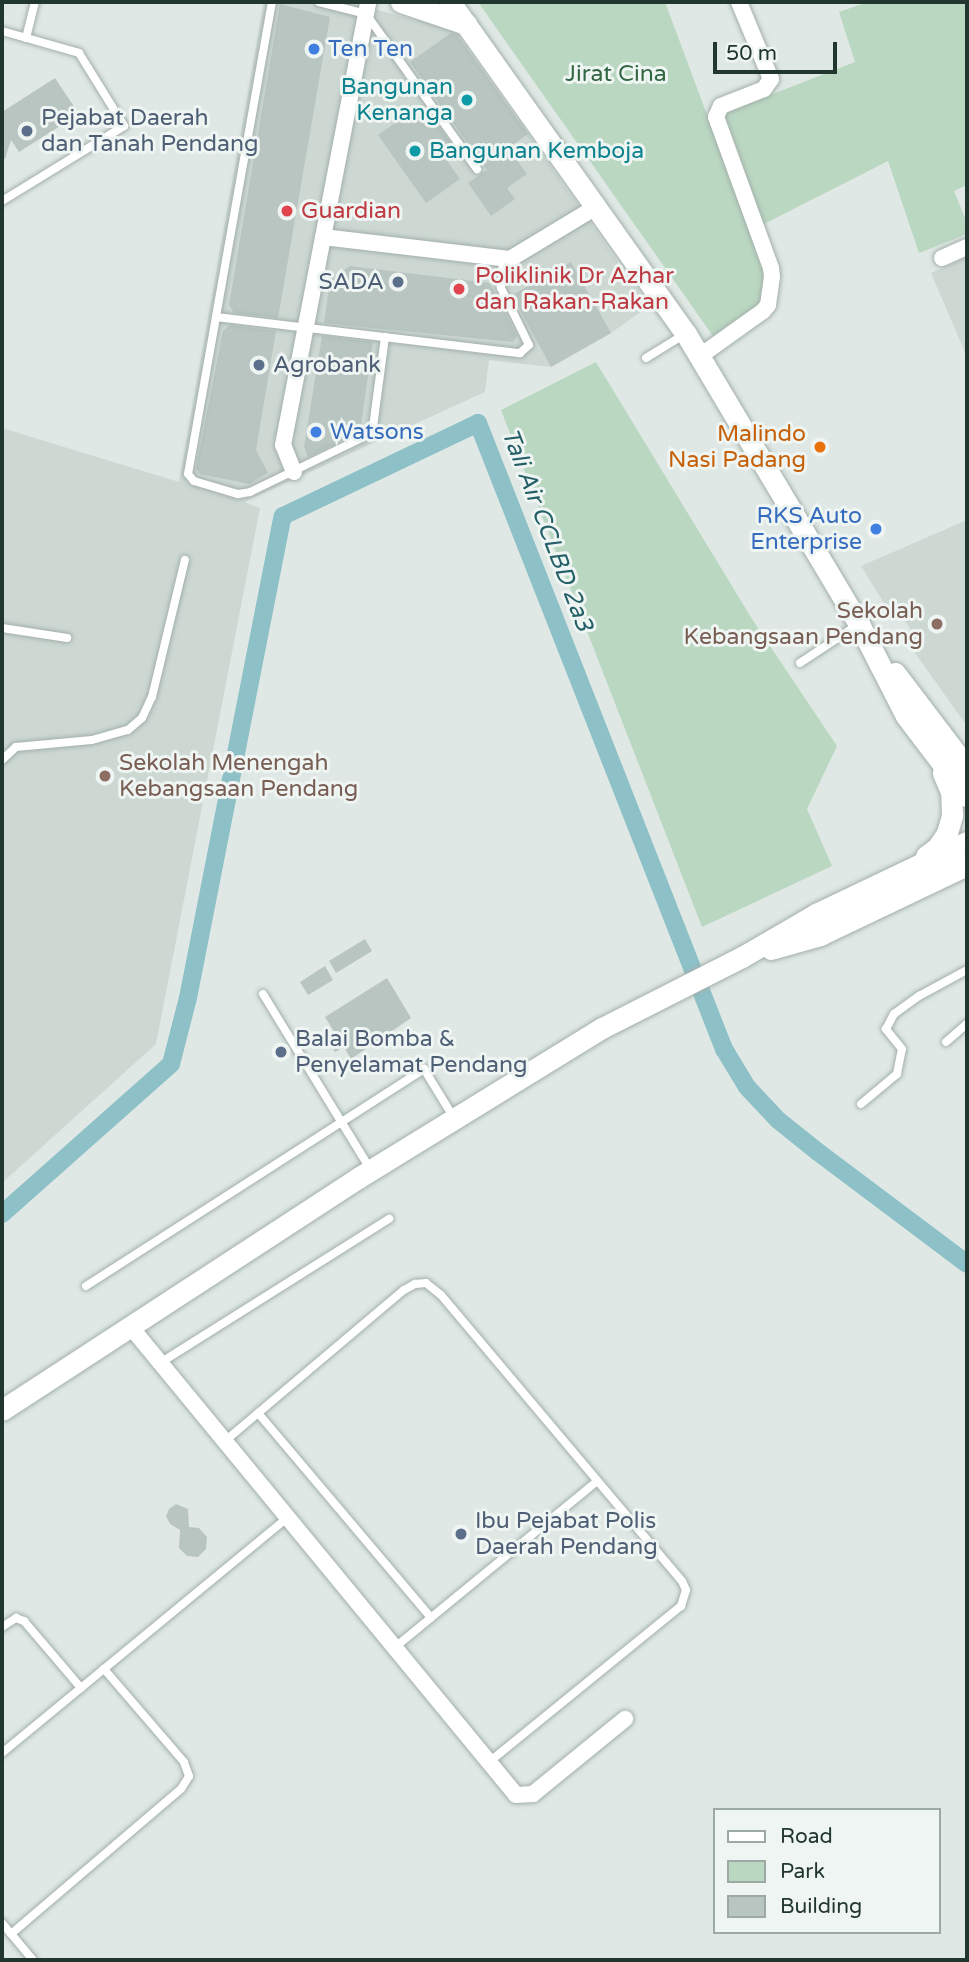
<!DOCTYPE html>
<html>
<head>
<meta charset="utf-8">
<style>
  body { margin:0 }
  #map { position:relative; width:969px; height:1962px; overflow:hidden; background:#dfe8e4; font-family:"Varela Round",sans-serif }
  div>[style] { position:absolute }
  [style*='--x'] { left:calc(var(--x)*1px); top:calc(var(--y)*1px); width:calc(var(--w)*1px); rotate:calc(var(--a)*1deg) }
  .built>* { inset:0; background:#cdd8d3 }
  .green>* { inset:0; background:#bad7c1 }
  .canal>* { height:18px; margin:-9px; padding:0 9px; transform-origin:9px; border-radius:9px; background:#8dc0c7 }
  .building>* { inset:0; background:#b8c5c0 }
  .roads { filter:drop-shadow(0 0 2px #a3afaa) drop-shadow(0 0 2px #a3afaa) }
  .lane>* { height:8px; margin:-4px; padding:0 4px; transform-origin:4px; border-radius:4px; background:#fff }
  .street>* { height:16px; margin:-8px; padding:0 8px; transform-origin:8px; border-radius:8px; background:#fff }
  .secondary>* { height:21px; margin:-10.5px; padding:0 10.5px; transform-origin:10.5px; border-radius:10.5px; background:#fff }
  .dots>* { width:19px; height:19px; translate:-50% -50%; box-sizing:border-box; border:4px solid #eff5f2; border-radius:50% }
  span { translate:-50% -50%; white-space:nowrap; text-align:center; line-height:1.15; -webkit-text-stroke:6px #eff5f2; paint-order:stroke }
  .shop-label { font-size:23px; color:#366cbe }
  .left { translate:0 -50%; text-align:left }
  .right { translate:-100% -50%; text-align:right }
  .park-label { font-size:23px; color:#326745 }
  .culture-label { font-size:23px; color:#0d838f }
  .service-label { font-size:23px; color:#4e5e75 }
  .health-label { font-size:23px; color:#be3a42 }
  .food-label { font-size:23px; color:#c56008 }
  .education-label { font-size:23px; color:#785e54 }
  .water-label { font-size:24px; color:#256069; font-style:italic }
  .frame { position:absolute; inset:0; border:4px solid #223630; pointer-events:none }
  .legend { position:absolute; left:713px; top:1808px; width:228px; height:126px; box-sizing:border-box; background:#eff5f2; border:2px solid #9da9a4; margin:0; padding:9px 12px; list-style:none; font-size:21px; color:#223630 }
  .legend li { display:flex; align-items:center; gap:14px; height:35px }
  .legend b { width:35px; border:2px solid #9da9a4 }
  .scale { position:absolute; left:713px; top:42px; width:124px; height:32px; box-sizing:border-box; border:4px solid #223630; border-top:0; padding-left:9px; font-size:21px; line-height:24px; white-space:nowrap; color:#223630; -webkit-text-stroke:5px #eff5f2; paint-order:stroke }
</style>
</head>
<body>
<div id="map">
  <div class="built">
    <div style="clip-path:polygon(264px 2px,346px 2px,455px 30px,649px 306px,611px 333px,551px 367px,489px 360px,485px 392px,244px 502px,260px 508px,156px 1044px,2px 1183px,2px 428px,179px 482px)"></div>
    <div style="clip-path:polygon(967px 257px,967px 357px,931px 273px)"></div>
    <div style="clip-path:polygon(967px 520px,967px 726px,915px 653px,914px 635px,905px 621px,892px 616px,861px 566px)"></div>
  </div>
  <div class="green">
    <div style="clip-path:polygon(478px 2px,665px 2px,766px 273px,763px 302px,713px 336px)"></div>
    <div style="clip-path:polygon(868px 2px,967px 2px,967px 185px,954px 191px,967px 223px,967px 234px,919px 253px,888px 161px,764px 224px,724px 113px,855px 62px,839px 12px)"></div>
    <div style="clip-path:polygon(596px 362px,752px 619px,837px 746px,807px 809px,832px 866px,702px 927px,501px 410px)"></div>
  </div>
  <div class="canal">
    <div style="--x:2;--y:1214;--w:226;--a:-41.6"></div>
    <div style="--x:171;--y:1064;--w:68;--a:-75.6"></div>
    <div style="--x:188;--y:998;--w:491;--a:-78.9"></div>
    <div style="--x:283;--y:516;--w:216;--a:-25.5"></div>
    <div style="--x:478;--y:423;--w:673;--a:68.55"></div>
    <div style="--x:724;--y:1049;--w:44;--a:58.8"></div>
    <div style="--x:747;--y:1087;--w:45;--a:46.8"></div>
    <div style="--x:778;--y:1120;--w:51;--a:38.7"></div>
    <div style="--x:818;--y:1152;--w:186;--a:36.9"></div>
  </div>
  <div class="building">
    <div style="clip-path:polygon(280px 4px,330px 17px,278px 318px,234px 313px,229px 305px)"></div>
    <div style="clip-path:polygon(451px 33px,457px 35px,528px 134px,508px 148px,527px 174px,507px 188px,515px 199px,491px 216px,468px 183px,487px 170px,410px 62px)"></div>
    <div style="clip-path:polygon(55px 78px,79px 114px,19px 152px,11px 140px,5px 159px,2px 159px,2px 112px)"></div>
    <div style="clip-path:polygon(422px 104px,451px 143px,440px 151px,460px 179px,426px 203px,378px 135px)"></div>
    <div style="clip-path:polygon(571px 262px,611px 333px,551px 367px,512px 295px)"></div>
    <div style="clip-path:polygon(350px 266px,490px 283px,517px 336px,513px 342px,324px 323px,330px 280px)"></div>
    <div style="clip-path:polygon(230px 325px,276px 331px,256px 450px,268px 473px,249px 484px,200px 474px,196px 468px,223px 331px)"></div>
    <div style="clip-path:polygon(322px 336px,373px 342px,360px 432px,308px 457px,304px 447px)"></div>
    <div style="clip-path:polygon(365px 939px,372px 951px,336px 973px,329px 961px)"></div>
    <div style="clip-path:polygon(325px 966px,333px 980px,308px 995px,300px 982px)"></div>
    <div style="clip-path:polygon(387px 978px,411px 1018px,351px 1059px,344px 1047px,335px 1052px,326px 1038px,335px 1033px,325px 1017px)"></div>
    <div style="clip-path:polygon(176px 1504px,188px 1509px,189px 1527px,199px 1528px,207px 1537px,206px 1549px,198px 1557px,187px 1556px,179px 1548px,180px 1530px,170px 1524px,166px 1516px,169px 1509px)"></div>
  </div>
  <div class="roads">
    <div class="lane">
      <div style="--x:272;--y:2;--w:320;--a:100.1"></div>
      <div style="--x:216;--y:317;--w:306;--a:6.8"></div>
      <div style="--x:520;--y:353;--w:12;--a:-42"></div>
      <div style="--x:529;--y:345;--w:64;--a:-116.2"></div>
      <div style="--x:501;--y:288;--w:29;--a:-86"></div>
      <div style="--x:319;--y:2;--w:49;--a:14.3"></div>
      <div style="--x:366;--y:14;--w:191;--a:54.4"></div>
      <div style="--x:2;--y:31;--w:80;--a:15.9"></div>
      <div style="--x:79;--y:53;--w:86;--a:58.3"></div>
      <div style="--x:124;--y:126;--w:143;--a:148.4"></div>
      <div style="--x:26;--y:38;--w:37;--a:-76"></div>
      <div style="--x:216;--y:317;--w:159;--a:100.1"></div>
      <div style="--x:188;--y:474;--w:9;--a:49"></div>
      <div style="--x:194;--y:481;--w:46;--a:16.5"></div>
      <div style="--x:238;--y:494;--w:12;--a:-9"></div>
      <div style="--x:250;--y:492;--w:131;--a:-25.8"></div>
      <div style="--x:368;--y:435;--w:9;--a:-58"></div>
      <div style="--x:373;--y:427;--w:91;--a:-82.4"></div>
      <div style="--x:646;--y:358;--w:46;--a:-31.6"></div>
      <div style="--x:2;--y:628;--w:66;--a:8.7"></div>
      <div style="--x:800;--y:663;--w:71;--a:-33.5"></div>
      <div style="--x:2;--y:760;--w:19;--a:-43"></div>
      <div style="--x:16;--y:747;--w:76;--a:-5.3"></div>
      <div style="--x:92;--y:740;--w:37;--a:-16"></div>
      <div style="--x:128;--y:730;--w:18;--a:-41"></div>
      <div style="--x:142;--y:718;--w:23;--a:-65"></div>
      <div style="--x:152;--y:697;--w:141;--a:-76.5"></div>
      <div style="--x:263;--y:994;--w:206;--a:58.5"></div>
      <div style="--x:946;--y:1042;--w:28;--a:-41"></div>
      <div style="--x:861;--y:1104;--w:47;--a:-39.8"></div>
      <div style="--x:897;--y:1074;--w:25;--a:-79"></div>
      <div style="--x:902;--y:1049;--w:26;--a:-129"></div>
      <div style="--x:886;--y:1029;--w:17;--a:-62"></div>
      <div style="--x:894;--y:1014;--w:31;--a:-36"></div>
      <div style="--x:919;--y:996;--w:55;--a:-28.4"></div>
      <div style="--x:86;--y:1286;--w:402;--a:-32.7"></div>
      <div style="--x:424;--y:1069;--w:57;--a:58.5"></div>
      <div style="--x:160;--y:1363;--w:271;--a:-32.2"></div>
      <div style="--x:258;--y:1413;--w:268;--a:49.8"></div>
      <div style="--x:225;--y:1441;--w:234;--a:-40.2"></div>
      <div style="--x:404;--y:1290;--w:13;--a:-29"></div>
      <div style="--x:415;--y:1284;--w:11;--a:-5"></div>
      <div style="--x:426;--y:1283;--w:19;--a:39"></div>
      <div style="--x:441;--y:1295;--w:374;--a:49.9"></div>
      <div style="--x:682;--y:1581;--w:10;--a:66"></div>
      <div style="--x:686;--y:1590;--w:17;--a:107"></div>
      <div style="--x:681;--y:1606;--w:249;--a:140.9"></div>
      <div style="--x:2;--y:1627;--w:17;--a:-33"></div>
      <div style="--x:16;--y:1618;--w:9;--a:21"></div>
      <div style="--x:24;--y:1621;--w:88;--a:49.6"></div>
      <div style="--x:394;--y:1648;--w:263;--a:-39.4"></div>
      <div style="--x:2;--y:1753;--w:369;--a:-39.5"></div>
      <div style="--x:2;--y:1923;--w:48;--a:50"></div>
      <div style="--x:11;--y:1934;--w:223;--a:-40.5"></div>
      <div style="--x:181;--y:1789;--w:15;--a:-58"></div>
      <div style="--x:189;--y:1776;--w:15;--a:-110"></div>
      <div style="--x:184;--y:1762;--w:123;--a:-130.7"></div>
    </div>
    <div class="street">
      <div style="--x:323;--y:237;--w:188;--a:6.7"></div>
      <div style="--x:510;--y:259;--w:100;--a:-31.2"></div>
      <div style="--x:942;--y:258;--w:27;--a:-24"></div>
      <div style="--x:700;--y:356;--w:77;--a:-35.5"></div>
      <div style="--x:763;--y:311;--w:8;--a:-50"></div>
      <div style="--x:768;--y:305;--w:28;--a:-82"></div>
      <div style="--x:772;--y:277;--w:9;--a:-96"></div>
      <div style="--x:771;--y:268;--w:161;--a:-110"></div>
      <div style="--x:716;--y:117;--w:12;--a:-66"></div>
      <div style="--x:721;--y:106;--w:46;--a:-21.6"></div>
      <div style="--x:764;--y:89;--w:12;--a:-55"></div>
      <div style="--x:771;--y:79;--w:83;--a:-112.6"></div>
      <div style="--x:294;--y:472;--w:29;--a:-112"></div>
      <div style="--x:283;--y:445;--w:451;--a:-79.1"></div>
      <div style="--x:130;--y:1326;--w:607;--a:50.54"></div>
      <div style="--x:516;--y:1795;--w:17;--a:-3"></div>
      <div style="--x:533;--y:1794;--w:119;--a:-39.2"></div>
    </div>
    <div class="secondary">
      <div style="--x:401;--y:2;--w:69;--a:18.7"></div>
      <div style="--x:450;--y:2;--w:407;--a:54.6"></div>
      <div style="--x:686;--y:334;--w:338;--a:59.2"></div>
      <div style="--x:859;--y:624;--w:103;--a:62.9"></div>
      <div style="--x:906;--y:716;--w:101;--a:52.7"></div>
      <div style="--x:895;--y:673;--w:119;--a:52.8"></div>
      <div style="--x:926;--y:856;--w:14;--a:-36"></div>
      <div style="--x:937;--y:848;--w:18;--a:-56"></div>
      <div style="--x:947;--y:833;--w:19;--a:-74"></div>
      <div style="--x:952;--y:815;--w:23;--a:-92"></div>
      <div style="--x:951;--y:792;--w:21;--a:-113"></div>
      <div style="--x:771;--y:949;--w:51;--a:-15.9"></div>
      <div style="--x:820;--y:935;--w:163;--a:-25.5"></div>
      <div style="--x:2;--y:1410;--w:425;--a:-33.1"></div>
      <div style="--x:358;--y:1178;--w:286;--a:-31.6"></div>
      <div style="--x:602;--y:1028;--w:157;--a:-26.9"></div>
      <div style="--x:742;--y:957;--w:86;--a:-30.2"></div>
      <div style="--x:816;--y:914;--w:167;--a:-25.5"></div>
    </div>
  </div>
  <div class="dots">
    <div style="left:314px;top:49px;background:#3f7fe0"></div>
    <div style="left:467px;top:100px;background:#0f9aa8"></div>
    <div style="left:27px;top:131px;background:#5c6f8a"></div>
    <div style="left:415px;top:151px;background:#0f9aa8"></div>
    <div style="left:287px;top:211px;background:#e0444e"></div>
    <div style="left:398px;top:282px;background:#5c6f8a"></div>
    <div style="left:459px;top:289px;background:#e0444e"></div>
    <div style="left:259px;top:365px;background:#5c6f8a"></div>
    <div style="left:316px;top:432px;background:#3f7fe0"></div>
    <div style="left:820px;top:447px;background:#e8710a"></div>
    <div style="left:876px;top:529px;background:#3f7fe0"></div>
    <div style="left:937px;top:624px;background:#8d6e63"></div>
    <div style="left:105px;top:776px;background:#8d6e63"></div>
    <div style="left:281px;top:1052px;background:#5c6f8a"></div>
    <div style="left:461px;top:1534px;background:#5c6f8a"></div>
  </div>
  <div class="shop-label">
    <span class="left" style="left:328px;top:49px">Ten Ten</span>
    <span class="left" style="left:330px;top:432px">Watsons</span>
    <span class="right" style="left:862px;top:529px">RKS Auto<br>Enterprise</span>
  </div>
  <div class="park-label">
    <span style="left:616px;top:74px">Jirat Cina</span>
  </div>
  <div class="culture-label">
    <span class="right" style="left:453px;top:100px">Bangunan<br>Kenanga</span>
    <span class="left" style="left:429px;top:151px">Bangunan Kemboja</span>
  </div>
  <div class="service-label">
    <span class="left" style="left:41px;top:131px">Pejabat Daerah<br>dan Tanah Pendang</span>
    <span class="right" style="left:384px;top:282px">SADA</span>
    <span class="left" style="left:273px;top:365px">Agrobank</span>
    <span class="left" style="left:295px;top:1052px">Balai Bomba &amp;<br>Penyelamat Pendang</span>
    <span class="left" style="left:475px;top:1534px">Ibu Pejabat Polis<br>Daerah Pendang</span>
  </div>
  <div class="health-label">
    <span class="left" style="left:301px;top:211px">Guardian</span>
    <span class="left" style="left:475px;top:289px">Poliklinik Dr Azhar<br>dan Rakan-Rakan</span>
  </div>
  <div class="food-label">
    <span class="right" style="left:806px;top:447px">Malindo<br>Nasi Padang</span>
  </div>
  <div class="education-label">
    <span class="right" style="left:923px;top:624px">Sekolah<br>Kebangsaan Pendang</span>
    <span class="left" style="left:119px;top:776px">Sekolah Menengah<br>Kebangsaan Pendang</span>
  </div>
  <div class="water-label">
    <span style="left:547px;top:530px;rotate:69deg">Tali Air CCLBD 2a3</span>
  </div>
  <div class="frame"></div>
  <ul class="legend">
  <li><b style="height:9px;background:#fff"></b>Road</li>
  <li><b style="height:19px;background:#bad7c1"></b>Park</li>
  <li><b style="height:19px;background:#b8c5c0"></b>Building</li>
  </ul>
  <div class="scale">50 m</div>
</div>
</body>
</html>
